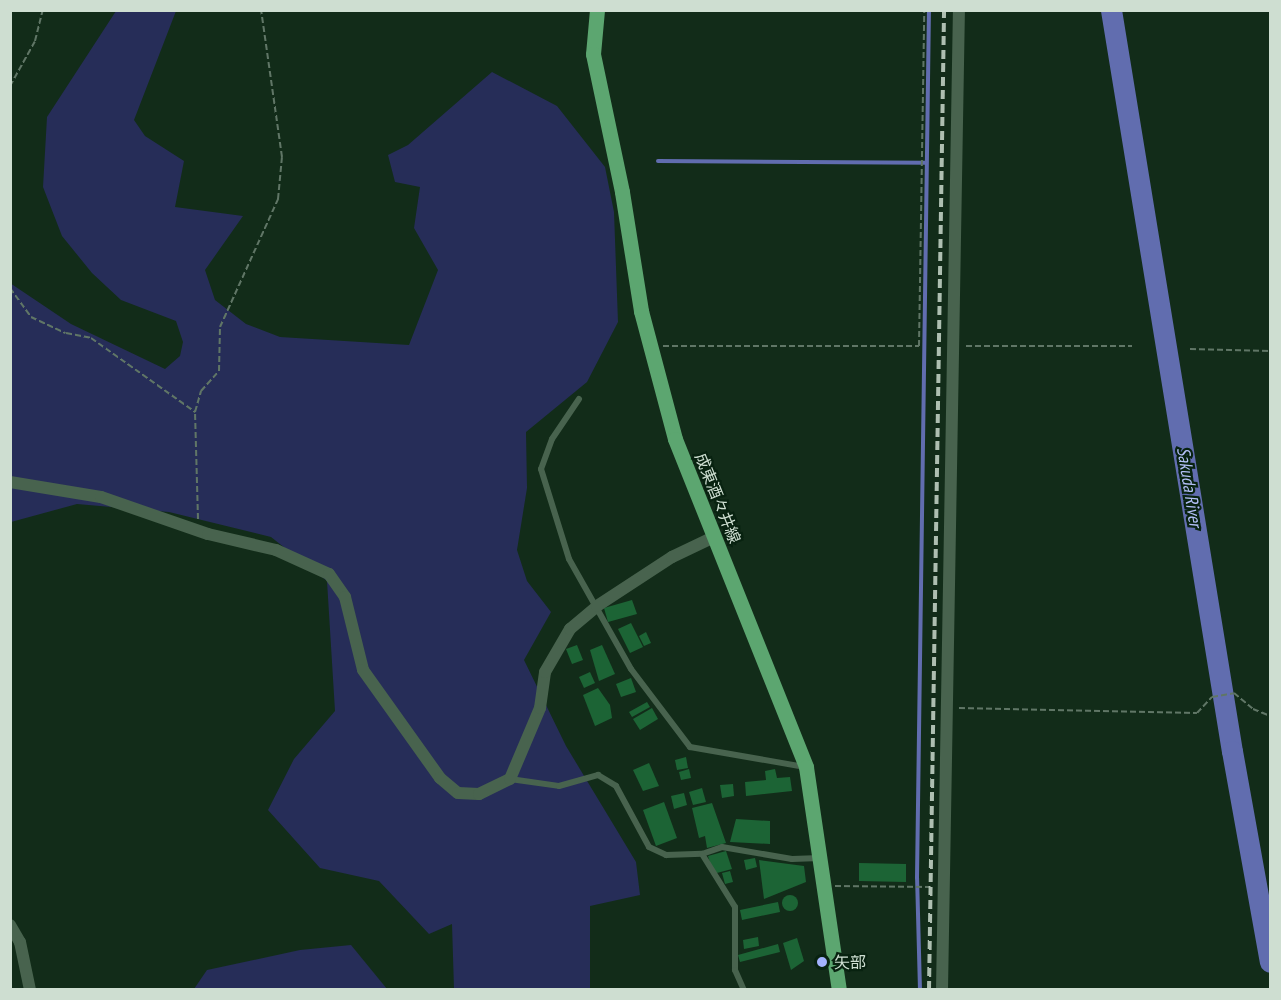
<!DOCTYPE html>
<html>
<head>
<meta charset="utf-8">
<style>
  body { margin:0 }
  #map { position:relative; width:1281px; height:1000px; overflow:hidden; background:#122c19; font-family:"PT Sans Narrow","Noto Sans JP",sans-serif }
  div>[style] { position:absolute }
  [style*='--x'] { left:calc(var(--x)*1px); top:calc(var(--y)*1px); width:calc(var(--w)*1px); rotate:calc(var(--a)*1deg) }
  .green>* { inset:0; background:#262d58 }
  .stream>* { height:4px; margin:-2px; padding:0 2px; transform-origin:2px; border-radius:2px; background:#616daf }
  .river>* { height:21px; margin:-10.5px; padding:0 10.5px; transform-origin:10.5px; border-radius:10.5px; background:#616daf }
  .building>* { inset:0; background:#1c6435 }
  .round { border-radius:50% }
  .path>* { height:2px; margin-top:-1px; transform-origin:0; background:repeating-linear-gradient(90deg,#607666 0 6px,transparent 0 9px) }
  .lane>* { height:6px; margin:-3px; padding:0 3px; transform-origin:3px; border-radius:3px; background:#48634e }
  .street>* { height:12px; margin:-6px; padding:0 6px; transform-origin:6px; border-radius:6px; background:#48634e }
  .primary>* { height:15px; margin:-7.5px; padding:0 7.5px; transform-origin:7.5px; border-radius:7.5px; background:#5ca670 }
  .rail>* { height:4px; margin-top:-2px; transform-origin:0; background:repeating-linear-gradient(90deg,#aebfb1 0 9px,transparent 0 13.5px) }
  .dots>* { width:16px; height:16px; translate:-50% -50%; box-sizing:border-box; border:3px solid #082210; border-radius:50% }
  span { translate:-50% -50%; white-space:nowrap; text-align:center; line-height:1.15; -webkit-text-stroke:4.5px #082210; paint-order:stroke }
  .street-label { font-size:16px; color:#ceded1 }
  .poi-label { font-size:16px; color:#ceded1 }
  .left { translate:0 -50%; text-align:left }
  .water-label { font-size:18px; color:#b4c0f8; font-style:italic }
  .frame { position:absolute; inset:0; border:12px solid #ceded1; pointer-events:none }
</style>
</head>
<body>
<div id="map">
  <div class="green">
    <div style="clip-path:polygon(116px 11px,176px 11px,134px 120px,145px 136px,184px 161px,175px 207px,243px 216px,205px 270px,215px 300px,246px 324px,280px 337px,409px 345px,438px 270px,414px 228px,420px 187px,395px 182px,388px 155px,408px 145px,492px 72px,557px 106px,605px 167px,614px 212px,618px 322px,587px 382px,526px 432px,527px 488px,517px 550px,527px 581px,551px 612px,524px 660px,566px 746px,636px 862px,640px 895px,590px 906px,590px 989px,454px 989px,452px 924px,429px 934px,379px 881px,320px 868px,268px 810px,294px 759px,335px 711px,327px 581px,271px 537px,169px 512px,77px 504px,11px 522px,10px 283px,71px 324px,165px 369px,180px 356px,183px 342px,176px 321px,121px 300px,92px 273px,62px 236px,43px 187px,47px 117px)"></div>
    <div style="clip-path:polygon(351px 945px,387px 989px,194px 989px,207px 970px,300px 950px)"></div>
  </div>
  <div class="stream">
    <div style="--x:658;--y:161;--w:268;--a:0.4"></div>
    <div style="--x:920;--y:990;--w:112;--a:-91.5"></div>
    <div style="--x:917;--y:878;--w:868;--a:-89.21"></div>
  </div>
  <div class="river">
    <div style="--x:1111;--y:10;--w:751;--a:80.73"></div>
    <div style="--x:1232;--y:751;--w:214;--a:79.8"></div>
  </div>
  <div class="building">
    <div style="clip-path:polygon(632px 600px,637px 614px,608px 622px,604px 608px)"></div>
    <div style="clip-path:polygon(631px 623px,643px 647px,630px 653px,618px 629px)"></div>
    <div style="clip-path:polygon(646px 632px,651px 643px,644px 646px,639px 636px)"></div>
    <div style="clip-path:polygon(577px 645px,583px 660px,572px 664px,566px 649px)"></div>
    <div style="clip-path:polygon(602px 645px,615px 674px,599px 681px,590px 650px)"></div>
    <div style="clip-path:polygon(590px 672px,595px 683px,584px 688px,579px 677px)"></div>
    <div style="clip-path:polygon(631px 678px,636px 692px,621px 697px,616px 684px)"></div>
    <div style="clip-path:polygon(598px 688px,610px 705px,612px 718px,595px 726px,583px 695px)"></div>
    <div style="clip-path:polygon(647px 702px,650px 707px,632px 717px,629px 712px)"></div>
    <div style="clip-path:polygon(652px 708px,658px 719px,640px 730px,633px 719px)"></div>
    <div style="clip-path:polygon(686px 757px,688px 768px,677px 770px,675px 760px)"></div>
    <div style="clip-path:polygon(649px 763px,659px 786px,643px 791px,633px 770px)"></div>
    <div style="clip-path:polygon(689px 769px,691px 778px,681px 780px,679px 772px)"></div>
    <div style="clip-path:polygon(775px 769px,777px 778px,790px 777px,792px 791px,746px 796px,745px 782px,766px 780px,765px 771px)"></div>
    <div style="clip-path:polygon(733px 784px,734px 796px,722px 798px,720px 785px)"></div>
    <div style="clip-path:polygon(702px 788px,706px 802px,693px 805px,689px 792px)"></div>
    <div style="clip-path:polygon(684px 793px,687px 805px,674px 809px,671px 796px)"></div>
    <div style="clip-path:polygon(664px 802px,677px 838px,656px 846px,643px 810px)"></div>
    <div style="clip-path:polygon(712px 803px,726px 843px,707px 848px,705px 836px,699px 838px,692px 808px)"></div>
    <div style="clip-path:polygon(736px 819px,770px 821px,770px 844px,730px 842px)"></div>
    <div style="clip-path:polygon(726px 851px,732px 869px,713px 874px,708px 856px)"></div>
    <div style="clip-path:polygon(755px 858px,757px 867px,746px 870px,744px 860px)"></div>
    <div style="clip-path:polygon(759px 860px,804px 866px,806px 882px,764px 899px)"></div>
    <div style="clip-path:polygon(859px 863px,906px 864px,906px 882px,859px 881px)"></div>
    <div style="clip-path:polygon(730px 871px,733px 882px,725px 884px,722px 873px)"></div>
    <div class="round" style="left:782px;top:895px;width:16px;height:16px"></div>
    <div style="clip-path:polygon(778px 902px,780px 912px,742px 920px,740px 910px)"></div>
    <div style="clip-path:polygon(758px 937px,759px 946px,744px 949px,743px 940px)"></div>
    <div style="clip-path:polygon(797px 938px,804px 961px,791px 970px,783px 943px)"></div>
    <div style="clip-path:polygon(778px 944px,780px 952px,740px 962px,738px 955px)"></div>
  </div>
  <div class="path">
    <div style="--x:10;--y:86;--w:51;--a:-60.9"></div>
    <div style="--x:35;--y:41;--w:32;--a:-76"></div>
    <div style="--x:10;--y:288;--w:36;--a:54"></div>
    <div style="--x:31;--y:317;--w:38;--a:25"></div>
    <div style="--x:66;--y:333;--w:25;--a:11"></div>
    <div style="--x:91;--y:338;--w:128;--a:35.4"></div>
    <div style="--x:663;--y:346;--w:256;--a:0"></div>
    <div style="--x:919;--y:346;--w:336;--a:-89.1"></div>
    <div style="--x:966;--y:346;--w:166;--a:0"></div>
    <div style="--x:1190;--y:349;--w:80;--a:1.4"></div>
    <div style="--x:198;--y:519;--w:107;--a:-91.6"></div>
    <div style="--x:195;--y:412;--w:22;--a:-74"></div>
    <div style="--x:201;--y:391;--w:27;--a:-48"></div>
    <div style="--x:219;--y:371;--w:44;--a:-88.7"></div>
    <div style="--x:220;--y:327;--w:141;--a:-65.6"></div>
    <div style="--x:278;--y:199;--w:42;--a:-84.6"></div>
    <div style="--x:282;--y:157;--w:148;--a:-98.1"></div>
    <div style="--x:959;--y:708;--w:238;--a:1.2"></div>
    <div style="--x:1197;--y:713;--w:22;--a:-47"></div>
    <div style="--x:1212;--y:697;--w:22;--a:-10"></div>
    <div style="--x:1234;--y:693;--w:25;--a:40"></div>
    <div style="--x:1253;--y:709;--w:18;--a:22"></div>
    <div style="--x:835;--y:886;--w:96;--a:0.6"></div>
  </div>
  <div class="lane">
    <div style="--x:579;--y:399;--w:48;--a:124"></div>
    <div style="--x:552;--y:439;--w:32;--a:110"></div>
    <div style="--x:541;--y:469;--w:94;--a:72.7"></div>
    <div style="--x:569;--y:559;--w:126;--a:60.6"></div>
    <div style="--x:631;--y:669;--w:98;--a:52.9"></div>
    <div style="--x:690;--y:747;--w:117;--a:9.9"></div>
    <div style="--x:510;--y:779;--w:49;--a:8.1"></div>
    <div style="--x:559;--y:786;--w:41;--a:-15.8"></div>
    <div style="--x:598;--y:775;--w:21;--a:31"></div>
    <div style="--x:616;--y:786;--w:69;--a:61.6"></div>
    <div style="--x:649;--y:847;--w:19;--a:25"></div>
    <div style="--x:666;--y:855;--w:36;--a:-2"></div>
    <div style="--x:702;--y:854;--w:21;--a:-19"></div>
    <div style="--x:722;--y:847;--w:71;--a:9.7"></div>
    <div style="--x:792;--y:859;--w:28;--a:-2"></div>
    <div style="--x:702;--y:854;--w:62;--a:58.1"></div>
    <div style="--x:735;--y:907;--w:63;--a:90"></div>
    <div style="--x:735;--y:970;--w:22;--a:66"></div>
  </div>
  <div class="street">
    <div style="--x:10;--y:482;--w:92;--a:9.4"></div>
    <div style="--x:101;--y:497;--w:113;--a:19.1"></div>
    <div style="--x:208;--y:534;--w:70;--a:13.2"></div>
    <div style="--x:276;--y:550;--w:58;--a:24.4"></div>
    <div style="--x:329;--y:574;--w:28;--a:55"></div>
    <div style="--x:345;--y:597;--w:75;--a:76.1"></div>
    <div style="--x:363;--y:670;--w:133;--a:54.5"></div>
    <div style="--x:440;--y:778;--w:23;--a:40"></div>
    <div style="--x:458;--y:793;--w:21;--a:3"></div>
    <div style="--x:479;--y:794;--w:34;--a:-26"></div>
    <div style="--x:510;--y:779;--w:77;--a:-67.1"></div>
    <div style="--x:540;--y:708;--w:36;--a:-82"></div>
    <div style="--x:545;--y:672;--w:50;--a:-59.8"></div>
    <div style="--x:570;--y:629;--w:35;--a:-40"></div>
    <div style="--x:597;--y:606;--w:90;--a:-33.2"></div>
    <div style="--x:672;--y:557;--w:47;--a:-25.5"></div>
    <div style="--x:10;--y:925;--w:20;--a:60"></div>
    <div style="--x:20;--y:942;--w:49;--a:78.2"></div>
    <div style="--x:942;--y:990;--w:980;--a:-89.01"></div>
  </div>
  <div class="primary">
    <div style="--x:597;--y:10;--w:44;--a:95.2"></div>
    <div style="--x:593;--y:54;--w:141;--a:78.1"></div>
    <div style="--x:622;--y:192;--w:121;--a:80.9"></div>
    <div style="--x:641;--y:311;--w:132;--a:75.1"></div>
    <div style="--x:675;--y:439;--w:353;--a:68.2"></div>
    <div style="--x:806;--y:767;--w:225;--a:81.6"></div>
  </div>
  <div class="rail">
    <div style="--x:929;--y:990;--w:980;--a:-89.12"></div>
  </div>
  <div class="dots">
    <div style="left:822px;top:962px;background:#a3b2fd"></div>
  </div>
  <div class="street-label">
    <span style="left:718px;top:498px;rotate:68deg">成東酒々井線</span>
  </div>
  <div class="poi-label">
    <span class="left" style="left:834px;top:962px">矢部</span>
  </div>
  <div class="water-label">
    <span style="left:1189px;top:487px;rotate:81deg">Sakuda River</span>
  </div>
  <div class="frame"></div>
</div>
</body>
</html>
